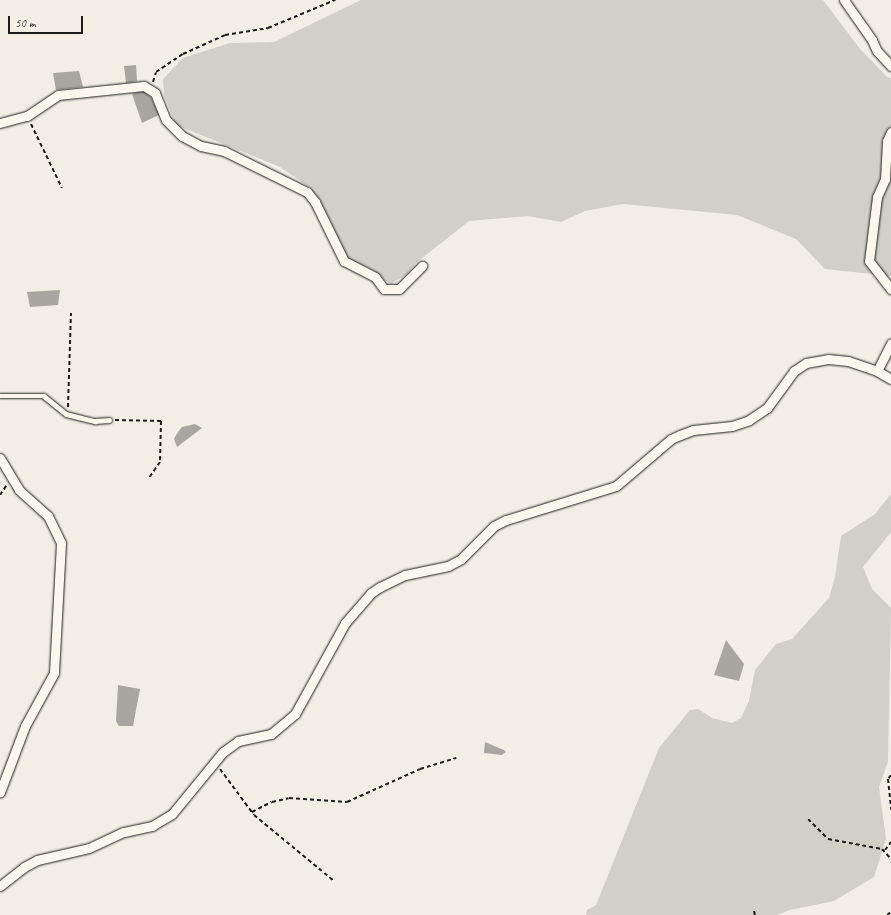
<!DOCTYPE html>
<html>
<head>
<meta charset="utf-8">
<style>
  body { margin:0 }
  #map { position:relative; width:891px; height:915px; overflow:hidden; background:#f2eee4; font-family:Caveat,sans-serif }
  div>[style] { position:absolute }
  [style*='--x'] { left:calc(var(--x)*1px); top:calc(var(--y)*1px); width:calc(var(--w)*1px); rotate:calc(var(--a)*1deg) }
  .green>* { inset:0; background:#d2cfc6 }
  .water>* { inset:0; background:#a9a6a0 }
  .path>* { height:2px; margin-top:-1px; transform-origin:0; background:repeating-linear-gradient(90deg,#1c1c1c 0 4px,transparent 0 7px) }
  .roads { filter:drop-shadow(0 0 1px #1c1c1c) drop-shadow(0 0 1px #1c1c1c) }
  .lane>* { height:4.5px; margin:-2.25px; padding:0 2.25px; transform-origin:2.25px; border-radius:2.25px; background:#fbf7ec }
  .street>* { height:9px; margin:-4.5px; padding:0 4.5px; transform-origin:4.5px; border-radius:4.5px; background:#fbf7ec }
  span { translate:-50% -50%; white-space:nowrap; text-align:center; line-height:1.15; -webkit-text-stroke:3px #fbf7ec; paint-order:stroke }
  .scale { position:absolute; left:8px; top:16px; width:75px; height:18px; box-sizing:border-box; border:2px solid #1c1c1c; border-top:0; padding-left:5px; font-size:12px; line-height:14px; white-space:nowrap; color:#1c1c1c; -webkit-text-stroke:3px #fbf7ec; paint-order:stroke }
</style>
</head>
<body>
<div id="map">
  <div class="green">
    <div style="clip-path:polygon(361px 0,823px 0,860px 49px,887px 77px,891px 78px,891px 276px,825px 269px,796px 239px,737px 215px,623px 204px,585px 211px,561px 222px,528px 216px,469px 221px,416px 263px,407px 274px,391px 284px,373px 272px,345px 258px,312px 189px,280px 167px,176px 125px,164px 95px,163px 79px,183px 58px,230px 43px,274px 42px)"></div>
    <div style="clip-path:polygon(891px 494px,891px 532px,863px 567px,872px 589px,891px 608px,888px 762px,879px 787px,886px 839px,874px 877px,834px 901px,790px 910px,777px 915px,586px 915px,587px 910px,596px 905px,659px 748px,690px 710px,698px 709px,712px 718px,732px 723px,741px 718px,749px 701px,755px 670px,776px 644px,792px 639px,829px 598px,835px 577px,841px 536px,875px 514px)"></div>
  </div>
  <div class="water">
    <div style="clip-path:polygon(136px 65px,137px 81px,126px 83px,124px 66px)"></div>
    <div style="clip-path:polygon(79px 71px,83px 87px,56px 90px,53px 73px)"></div>
    <div style="clip-path:polygon(143px 90px,151px 98px,159px 115px,142px 123px,132px 94px)"></div>
    <div style="clip-path:polygon(60px 290px,58px 305px,30px 307px,27px 292px)"></div>
    <div style="clip-path:polygon(195px 424px,202px 428px,177px 447px,174px 439px,178px 432px,182px 427px)"></div>
    <div style="clip-path:polygon(726px 640px,744px 664px,739px 681px,714px 675px)"></div>
    <div style="clip-path:polygon(118px 685px,140px 689px,133px 726px,119px 726px,116px 721px)"></div>
    <div style="clip-path:polygon(485px 742px,504px 750px,506px 752px,502px 755px,484px 753px)"></div>
  </div>
  <div class="path">
    <div style="--x:153;--y:82;--w:10;--a:-73"></div>
    <div style="--x:156;--y:72;--w:32;--a:-34"></div>
    <div style="--x:183;--y:54;--w:46;--a:-24.3"></div>
    <div style="--x:225;--y:35;--w:44;--a:-9.2"></div>
    <div style="--x:268;--y:28;--w:73;--a:-22.7"></div>
    <div style="--x:31;--y:124;--w:71;--a:64.2"></div>
    <div style="--x:68;--y:407;--w:94;--a:-88.2"></div>
    <div style="--x:115;--y:420;--w:46;--a:1.2"></div>
    <div style="--x:161;--y:421;--w:41;--a:91.4"></div>
    <div style="--x:160;--y:462;--w:21;--a:125"></div>
    <div style="--x:0;--y:495;--w:11;--a:-56"></div>
    <div style="--x:220;--y:769;--w:57;--a:53.5"></div>
    <div style="--x:254;--y:815;--w:104;--a:39.5"></div>
    <div style="--x:891;--y:775;--w:5;--a:127"></div>
    <div style="--x:888;--y:779;--w:31;--a:84"></div>
    <div style="--x:252;--y:812;--w:22;--a:-27"></div>
    <div style="--x:272;--y:802;--w:17;--a:-13"></div>
    <div style="--x:289;--y:798;--w:58;--a:3.9"></div>
    <div style="--x:347;--y:802;--w:80;--a:-24.3"></div>
    <div style="--x:420;--y:769;--w:38;--a:-17"></div>
    <div style="--x:808;--y:819;--w:28;--a:45"></div>
    <div style="--x:828;--y:839;--w:55;--a:10.5"></div>
    <div style="--x:882;--y:849;--w:13;--a:48"></div>
    <div style="--x:885;--y:850;--w:10;--a:-53"></div>
    <div style="--x:754;--y:911;--w:4;--a:76"></div>
    <div style="--x:887;--y:915;--w:5;--a:-37"></div>
  </div>
  <div class="roads">
    <div class="lane">
      <div style="--x:0;--y:396;--w:44;--a:0"></div>
      <div style="--x:44;--y:396;--w:28;--a:39"></div>
      <div style="--x:66;--y:414;--w:30;--a:14"></div>
      <div style="--x:95;--y:421;--w:14;--a:-4"></div>
    </div>
    <div class="street">
      <div style="--x:844;--y:0;--w:49;--a:55"></div>
      <div style="--x:872;--y:40;--w:12;--a:66"></div>
      <div style="--x:877;--y:51;--w:21;--a:47"></div>
      <div style="--x:0;--y:123;--w:28;--a:-15"></div>
      <div style="--x:27;--y:116;--w:37;--a:-34"></div>
      <div style="--x:58;--y:95;--w:86;--a:-6"></div>
      <div style="--x:144;--y:86;--w:13;--a:32"></div>
      <div style="--x:155;--y:93;--w:29;--a:68"></div>
      <div style="--x:166;--y:120;--w:23;--a:45"></div>
      <div style="--x:182;--y:136;--w:21;--a:28"></div>
      <div style="--x:201;--y:146;--w:24;--a:12"></div>
      <div style="--x:224;--y:151;--w:93;--a:26.3"></div>
      <div style="--x:307;--y:192;--w:13;--a:51"></div>
      <div style="--x:315;--y:202;--w:66;--a:63.8"></div>
      <div style="--x:344;--y:261;--w:35;--a:27"></div>
      <div style="--x:375;--y:277;--w:15;--a:53"></div>
      <div style="--x:384;--y:289;--w:15;--a:0"></div>
      <div style="--x:399;--y:289;--w:33;--a:-45"></div>
      <div style="--x:891;--y:132;--w:10;--a:114"></div>
      <div style="--x:887;--y:141;--w:38;--a:93"></div>
      <div style="--x:885;--y:179;--w:20;--a:114"></div>
      <div style="--x:877;--y:197;--w:64;--a:97.1"></div>
      <div style="--x:869;--y:261;--w:36;--a:52"></div>
      <div style="--x:877;--y:371;--w:31;--a:-63"></div>
      <div style="--x:0;--y:458;--w:37;--a:59"></div>
      <div style="--x:19;--y:490;--w:39;--a:42"></div>
      <div style="--x:48;--y:516;--w:30;--a:64"></div>
      <div style="--x:61;--y:543;--w:130;--a:93.1"></div>
      <div style="--x:54;--y:673;--w:60;--a:118.7"></div>
      <div style="--x:25;--y:726;--w:71;--a:110.7"></div>
      <div style="--x:0;--y:886;--w:31;--a:-38"></div>
      <div style="--x:24;--y:867;--w:15;--a:-28"></div>
      <div style="--x:37;--y:860;--w:53;--a:-13"></div>
      <div style="--x:89;--y:848;--w:38;--a:-25"></div>
      <div style="--x:124;--y:832;--w:29;--a:-12"></div>
      <div style="--x:152;--y:826;--w:23;--a:-31"></div>
      <div style="--x:172;--y:814;--w:80;--a:-50.6"></div>
      <div style="--x:223;--y:752;--w:19;--a:-36"></div>
      <div style="--x:238;--y:741;--w:34;--a:-12"></div>
      <div style="--x:271;--y:734;--w:31;--a:-40"></div>
      <div style="--x:295;--y:714;--w:104;--a:-61.2"></div>
      <div style="--x:345;--y:623;--w:40;--a:-49"></div>
      <div style="--x:371;--y:593;--w:11;--a:-34"></div>
      <div style="--x:380;--y:587;--w:28;--a:-26"></div>
      <div style="--x:405;--y:575;--w:44;--a:-11.8"></div>
      <div style="--x:448;--y:566;--w:15;--a:-28"></div>
      <div style="--x:461;--y:559;--w:47;--a:-45"></div>
      <div style="--x:494;--y:526;--w:13;--a:-27"></div>
      <div style="--x:506;--y:520;--w:115;--a:-17.2"></div>
      <div style="--x:616;--y:486;--w:72;--a:-40.5"></div>
      <div style="--x:671;--y:439;--w:10;--a:-24"></div>
      <div style="--x:680;--y:435;--w:14;--a:-21"></div>
      <div style="--x:693;--y:430;--w:39;--a:-6"></div>
      <div style="--x:732;--y:426;--w:18;--a:-19"></div>
      <div style="--x:749;--y:420;--w:22;--a:-34"></div>
      <div style="--x:767;--y:408;--w:46;--a:-53.9"></div>
      <div style="--x:794;--y:371;--w:14;--a:-34"></div>
      <div style="--x:806;--y:363;--w:22;--a:-10"></div>
      <div style="--x:828;--y:359;--w:20;--a:6"></div>
      <div style="--x:848;--y:361;--w:31;--a:19"></div>
      <div style="--x:877;--y:371;--w:16;--a:30"></div>
    </div>
  </div>
  <div class="scale">50 m</div>
</div>
</body>
</html>
